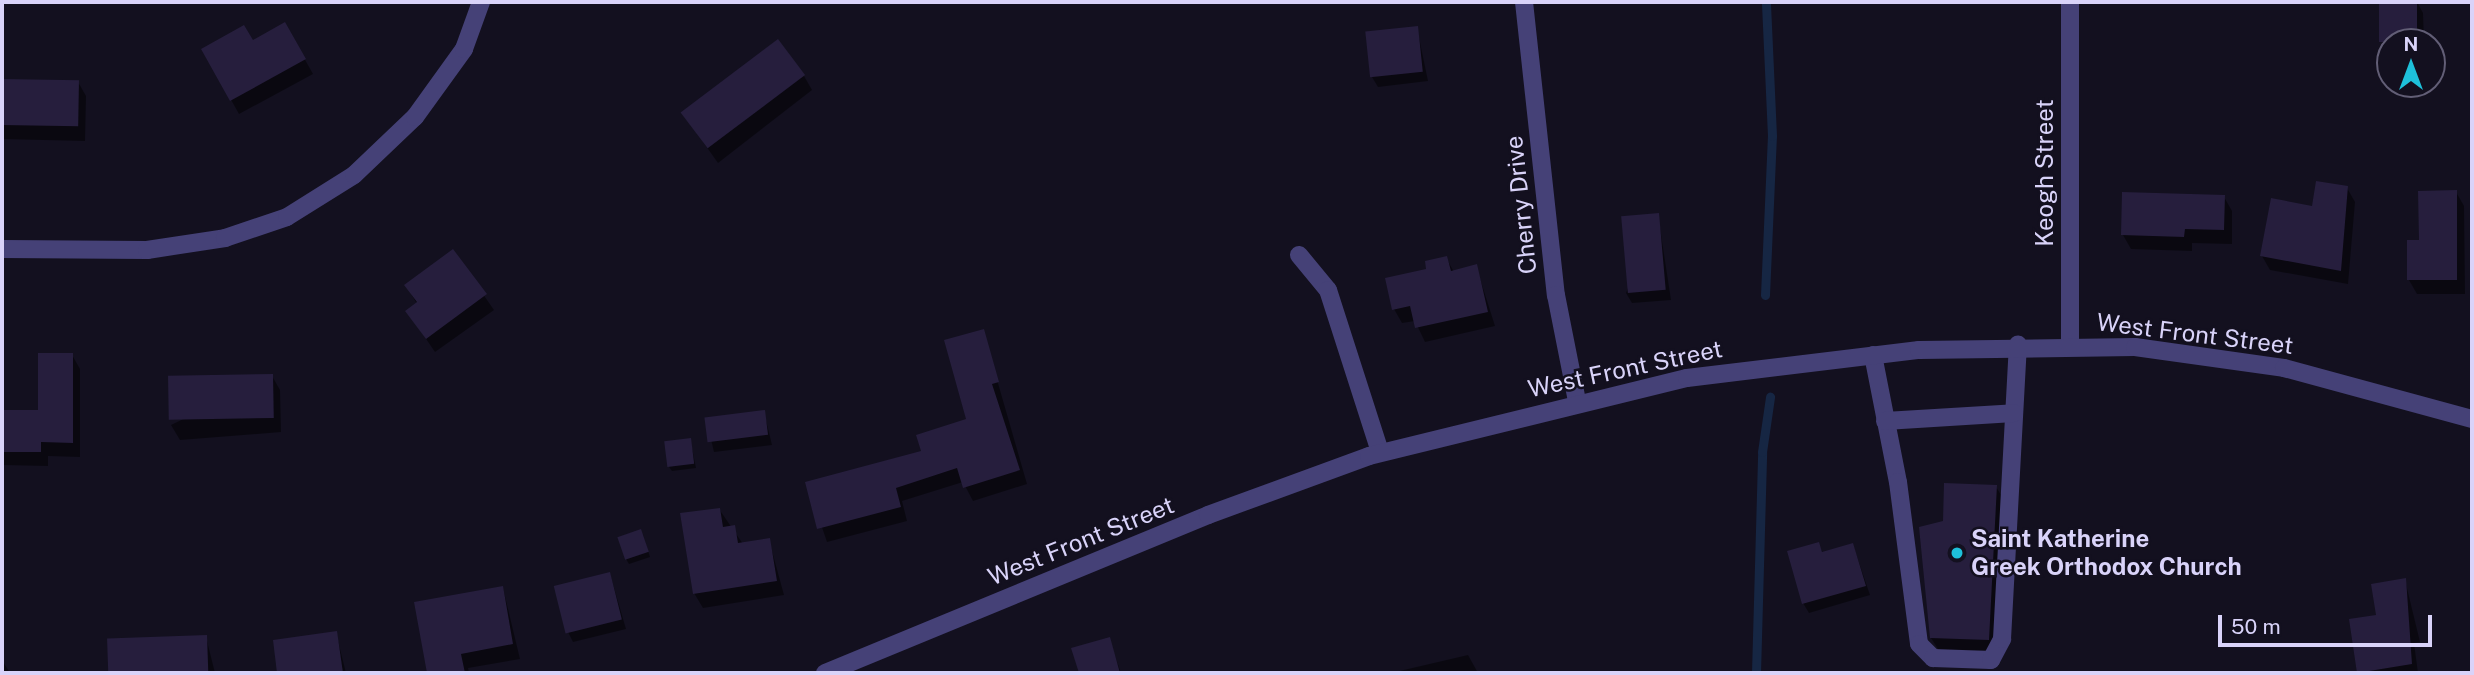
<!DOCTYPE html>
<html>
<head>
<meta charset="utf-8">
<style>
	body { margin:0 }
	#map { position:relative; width:2474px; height:675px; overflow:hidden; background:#13101f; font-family:"Public Sans",sans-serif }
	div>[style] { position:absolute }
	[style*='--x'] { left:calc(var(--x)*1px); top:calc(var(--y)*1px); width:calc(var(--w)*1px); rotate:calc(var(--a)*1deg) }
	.shadow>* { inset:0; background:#0007 }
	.stream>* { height:9px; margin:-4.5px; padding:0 4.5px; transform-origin:4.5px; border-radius:4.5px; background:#162643 }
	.building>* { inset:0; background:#261e3d; transform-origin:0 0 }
	.minor>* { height:18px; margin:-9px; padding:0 9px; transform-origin:9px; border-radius:9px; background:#454177 }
	.dots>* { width:19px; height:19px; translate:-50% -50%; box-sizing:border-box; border:4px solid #13101f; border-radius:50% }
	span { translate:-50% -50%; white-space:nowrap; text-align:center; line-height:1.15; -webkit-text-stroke:5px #13101f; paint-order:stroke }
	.street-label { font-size:24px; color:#d9d3f9 }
	.poi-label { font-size:24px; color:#d9d3f9; font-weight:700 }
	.left { translate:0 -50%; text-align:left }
	.frame { position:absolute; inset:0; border:4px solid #d9d3f9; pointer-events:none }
	.north { position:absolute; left:2376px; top:28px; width:70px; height:70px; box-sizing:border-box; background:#13101f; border:2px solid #625e76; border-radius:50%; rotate:0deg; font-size:19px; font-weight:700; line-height:28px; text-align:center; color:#d9d3f9 }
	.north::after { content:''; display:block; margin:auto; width:24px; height:32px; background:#1ec0da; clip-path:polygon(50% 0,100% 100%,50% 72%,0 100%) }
	.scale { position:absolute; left:2218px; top:615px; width:214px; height:32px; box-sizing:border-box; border:4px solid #d9d3f9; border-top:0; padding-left:9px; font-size:21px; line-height:24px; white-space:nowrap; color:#d9d3f9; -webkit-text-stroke:5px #13101f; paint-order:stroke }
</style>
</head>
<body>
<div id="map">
	<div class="shadow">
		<div style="clip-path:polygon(2381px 2px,2417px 2px,2423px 13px,2424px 42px,2390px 42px,2390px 84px,2407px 84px,2390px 84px,2383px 72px)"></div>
		<div style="clip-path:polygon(285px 24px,313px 74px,239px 114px,203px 50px,253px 42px)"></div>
		<div style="clip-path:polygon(1417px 28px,1428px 81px,1378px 87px,1372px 77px)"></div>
		<div style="clip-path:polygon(804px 76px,812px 90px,718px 163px,684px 115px)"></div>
		<div style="clip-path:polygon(2px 80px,78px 82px,86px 96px,85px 141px,2px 139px)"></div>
		<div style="clip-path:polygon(2347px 188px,2355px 202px,2348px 284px,2270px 270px,2262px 256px,2313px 208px)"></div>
		<div style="clip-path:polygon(2456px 192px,2464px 206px,2465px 294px,2417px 294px,2409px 280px,2420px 242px)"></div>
		<div style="clip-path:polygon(2224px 197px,2232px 211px,2232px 244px,2192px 243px,2192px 251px,2131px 249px,2123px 235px)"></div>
		<div style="clip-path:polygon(1658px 215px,1671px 300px,1632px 303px,1626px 293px)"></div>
		<div style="clip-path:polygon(453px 251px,494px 310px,435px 352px,407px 311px,417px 304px,406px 285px)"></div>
		<div style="clip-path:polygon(1446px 258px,1454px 272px,1476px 266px,1495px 326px,1425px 342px,1415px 321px,1402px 323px,1394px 309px)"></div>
		<div style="clip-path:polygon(983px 331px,1027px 484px,973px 501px,963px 482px,902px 501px,907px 521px,827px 542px,807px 483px,923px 453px,968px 420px)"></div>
		<div style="clip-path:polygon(72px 355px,80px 369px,80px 457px,48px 456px,48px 466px,2px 465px,2px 412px,40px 412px)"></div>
		<div style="clip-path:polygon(272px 376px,280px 390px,281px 432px,180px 440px,171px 425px)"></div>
		<div style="clip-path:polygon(764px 412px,772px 445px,714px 452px,706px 418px)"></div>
		<div style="clip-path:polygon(690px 439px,696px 468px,672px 471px,669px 467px)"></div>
		<div style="clip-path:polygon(1996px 487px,2005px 501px,1998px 650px,1940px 652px,1931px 638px)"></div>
		<div style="clip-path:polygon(719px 509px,743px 544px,769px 540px,784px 595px,703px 608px,694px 593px)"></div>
		<div style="clip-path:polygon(643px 535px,650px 557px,629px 564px,626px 559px)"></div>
		<div style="clip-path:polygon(1818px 544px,1823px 553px,1853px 545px,1870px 595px,1809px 613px,1803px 603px)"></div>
		<div style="clip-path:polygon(610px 574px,626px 629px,573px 642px,568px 632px)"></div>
		<div style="clip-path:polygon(2405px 580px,2420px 642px,2414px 643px,2418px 673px,2360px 673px,2378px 616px)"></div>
		<div style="clip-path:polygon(503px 588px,520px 659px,468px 668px,469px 673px,428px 673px,416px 603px)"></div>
		<div style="clip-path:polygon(336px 633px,346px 673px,279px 673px,275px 641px)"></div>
		<div style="clip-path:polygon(206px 637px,215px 673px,110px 673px,109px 639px)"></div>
		<div style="clip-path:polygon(1109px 639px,1121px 673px,1081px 673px,1073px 649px)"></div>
		<div style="clip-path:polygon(1468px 655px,1478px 673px,1391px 673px)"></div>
		<div style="clip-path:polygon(2px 660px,10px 673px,2px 673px)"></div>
	</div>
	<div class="stream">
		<div style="--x:1765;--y:295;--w:159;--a:-87.5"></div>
		<div style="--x:1772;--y:136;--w:134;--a:-92.6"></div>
		<div style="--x:1756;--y:673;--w:221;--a:-88.4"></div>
		<div style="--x:1762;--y:452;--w:56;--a:-81.7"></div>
	</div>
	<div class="building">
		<div style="left:2379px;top:2px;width:38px;height:40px"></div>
		<div style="clip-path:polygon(285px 22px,306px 59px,230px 101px,201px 49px,244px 25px,253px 40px)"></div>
		<div style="left:1418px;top:26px;width:46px;height:53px;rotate:84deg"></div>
		<div style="left:778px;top:39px;width:45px;height:122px;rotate:53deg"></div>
		<div style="left:2px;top:79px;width:77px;height:46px;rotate:1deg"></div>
		<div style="clip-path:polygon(2316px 181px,2348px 186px,2341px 271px,2260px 256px,2271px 198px,2312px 206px)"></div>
		<div style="clip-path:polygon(2457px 190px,2457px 280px,2407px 280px,2407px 240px,2419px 240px,2418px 191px)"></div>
		<div style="clip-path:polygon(2122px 192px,2225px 195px,2224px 230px,2185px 229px,2184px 237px,2121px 235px)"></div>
		<div style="left:1659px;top:213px;width:77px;height:38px;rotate:85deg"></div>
		<div style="clip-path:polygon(453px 249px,487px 294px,426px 339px,405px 311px,417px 302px,404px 285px)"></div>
		<div style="clip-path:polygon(1447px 256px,1451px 271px,1477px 264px,1488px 312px,1415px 328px,1410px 306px,1392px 310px,1385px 278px,1426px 269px,1425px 261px)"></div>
		<div style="clip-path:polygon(984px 329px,999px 382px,992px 384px,1020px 470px,963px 488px,957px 468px,896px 488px,901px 507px,817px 529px,805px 482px,921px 451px,916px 435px,966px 419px,944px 340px)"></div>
		<div style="clip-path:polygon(38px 353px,73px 353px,73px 443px,41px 442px,41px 452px,2px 452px,2px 410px,38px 410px)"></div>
		<div style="left:273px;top:374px;width:44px;height:105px;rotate:89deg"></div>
		<div style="left:765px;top:410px;width:25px;height:61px;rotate:83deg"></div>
		<div style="left:691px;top:438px;width:26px;height:27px;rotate:83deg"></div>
		<div style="clip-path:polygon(1944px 483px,1997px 485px,1989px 640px,1930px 638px,1919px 527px,1943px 521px)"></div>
		<div style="clip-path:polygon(720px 508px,723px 527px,735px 525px,738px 543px,770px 538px,777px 581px,693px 594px,680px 513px)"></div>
		<div style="left:641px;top:529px;width:24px;height:25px;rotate:71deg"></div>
		<div style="clip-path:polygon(1819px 542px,1822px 552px,1853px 543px,1866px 586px,1802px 604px,1787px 551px)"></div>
		<div style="left:610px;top:572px;width:49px;height:58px;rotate:76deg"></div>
		<div style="clip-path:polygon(2406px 578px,2412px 664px,2357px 673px,2349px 619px,2376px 615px,2371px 584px)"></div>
		<div style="clip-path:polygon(503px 586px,513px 644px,461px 654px,465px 673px,427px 673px,414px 602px)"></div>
		<div style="clip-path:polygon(337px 631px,343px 673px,277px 673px,273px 640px)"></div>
		<div style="left:207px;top:635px;width:38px;height:100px;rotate:88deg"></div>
		<div style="clip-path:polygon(1110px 637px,1120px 673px,1079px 673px,1071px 648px)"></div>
	</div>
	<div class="minor">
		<div style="--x:1524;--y:2;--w:295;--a:83.8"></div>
		<div style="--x:1556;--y:295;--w:108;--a:78.8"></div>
		<div style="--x:2;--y:249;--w:145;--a:0.4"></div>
		<div style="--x:147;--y:250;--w:79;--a:-8.7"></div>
		<div style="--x:225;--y:238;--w:65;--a:-18.7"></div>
		<div style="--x:287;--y:217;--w:79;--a:-32.1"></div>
		<div style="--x:354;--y:175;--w:84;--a:-43.6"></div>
		<div style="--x:415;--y:117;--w:84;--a:-54.2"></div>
		<div style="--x:464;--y:49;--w:50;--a:-70.1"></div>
		<div style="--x:1299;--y:255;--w:45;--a:50.4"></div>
		<div style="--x:1328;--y:290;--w:170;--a:72.2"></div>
		<div style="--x:2070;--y:343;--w:341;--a:-90"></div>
		<div style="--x:1873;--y:355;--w:129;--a:78.9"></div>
		<div style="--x:1898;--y:482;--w:163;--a:82.6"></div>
		<div style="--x:1919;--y:644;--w:20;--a:45"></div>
		<div style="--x:1933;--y:658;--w:58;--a:2"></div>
		<div style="--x:1991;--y:660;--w:24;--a:-62"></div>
		<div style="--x:2002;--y:639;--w:295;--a:-86.9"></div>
		<div style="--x:1885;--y:421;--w:129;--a:-3.5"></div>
		<div style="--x:825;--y:673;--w:414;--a:-22.4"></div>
		<div style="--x:1208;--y:515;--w:171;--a:-20.1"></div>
		<div style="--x:1369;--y:456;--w:327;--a:-13.8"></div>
		<div style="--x:1687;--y:378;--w:234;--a:-6.9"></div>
		<div style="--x:1919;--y:350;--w:216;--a:-0.8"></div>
		<div style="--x:2135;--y:347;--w:150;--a:8"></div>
		<div style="--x:2284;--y:368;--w:195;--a:15.2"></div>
	</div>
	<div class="dots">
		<div style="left:1957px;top:553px;background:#1ec0da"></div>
	</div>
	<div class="street-label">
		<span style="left:2045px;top:173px;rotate:-90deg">Keogh Street</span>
		<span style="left:1521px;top:205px;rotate:-96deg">Cherry Drive</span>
		<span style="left:2195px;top:334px;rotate:7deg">West Front Street</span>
		<span style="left:1625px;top:369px;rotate:-12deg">West Front Street</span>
		<span style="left:1081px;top:541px;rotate:-22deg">West Front Street</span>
	</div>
	<div class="poi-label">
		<span class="left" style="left:1971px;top:553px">Saint Katherine<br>Greek Orthodox Church</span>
	</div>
	<div class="frame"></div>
	<div class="north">N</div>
	<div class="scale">50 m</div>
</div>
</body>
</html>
